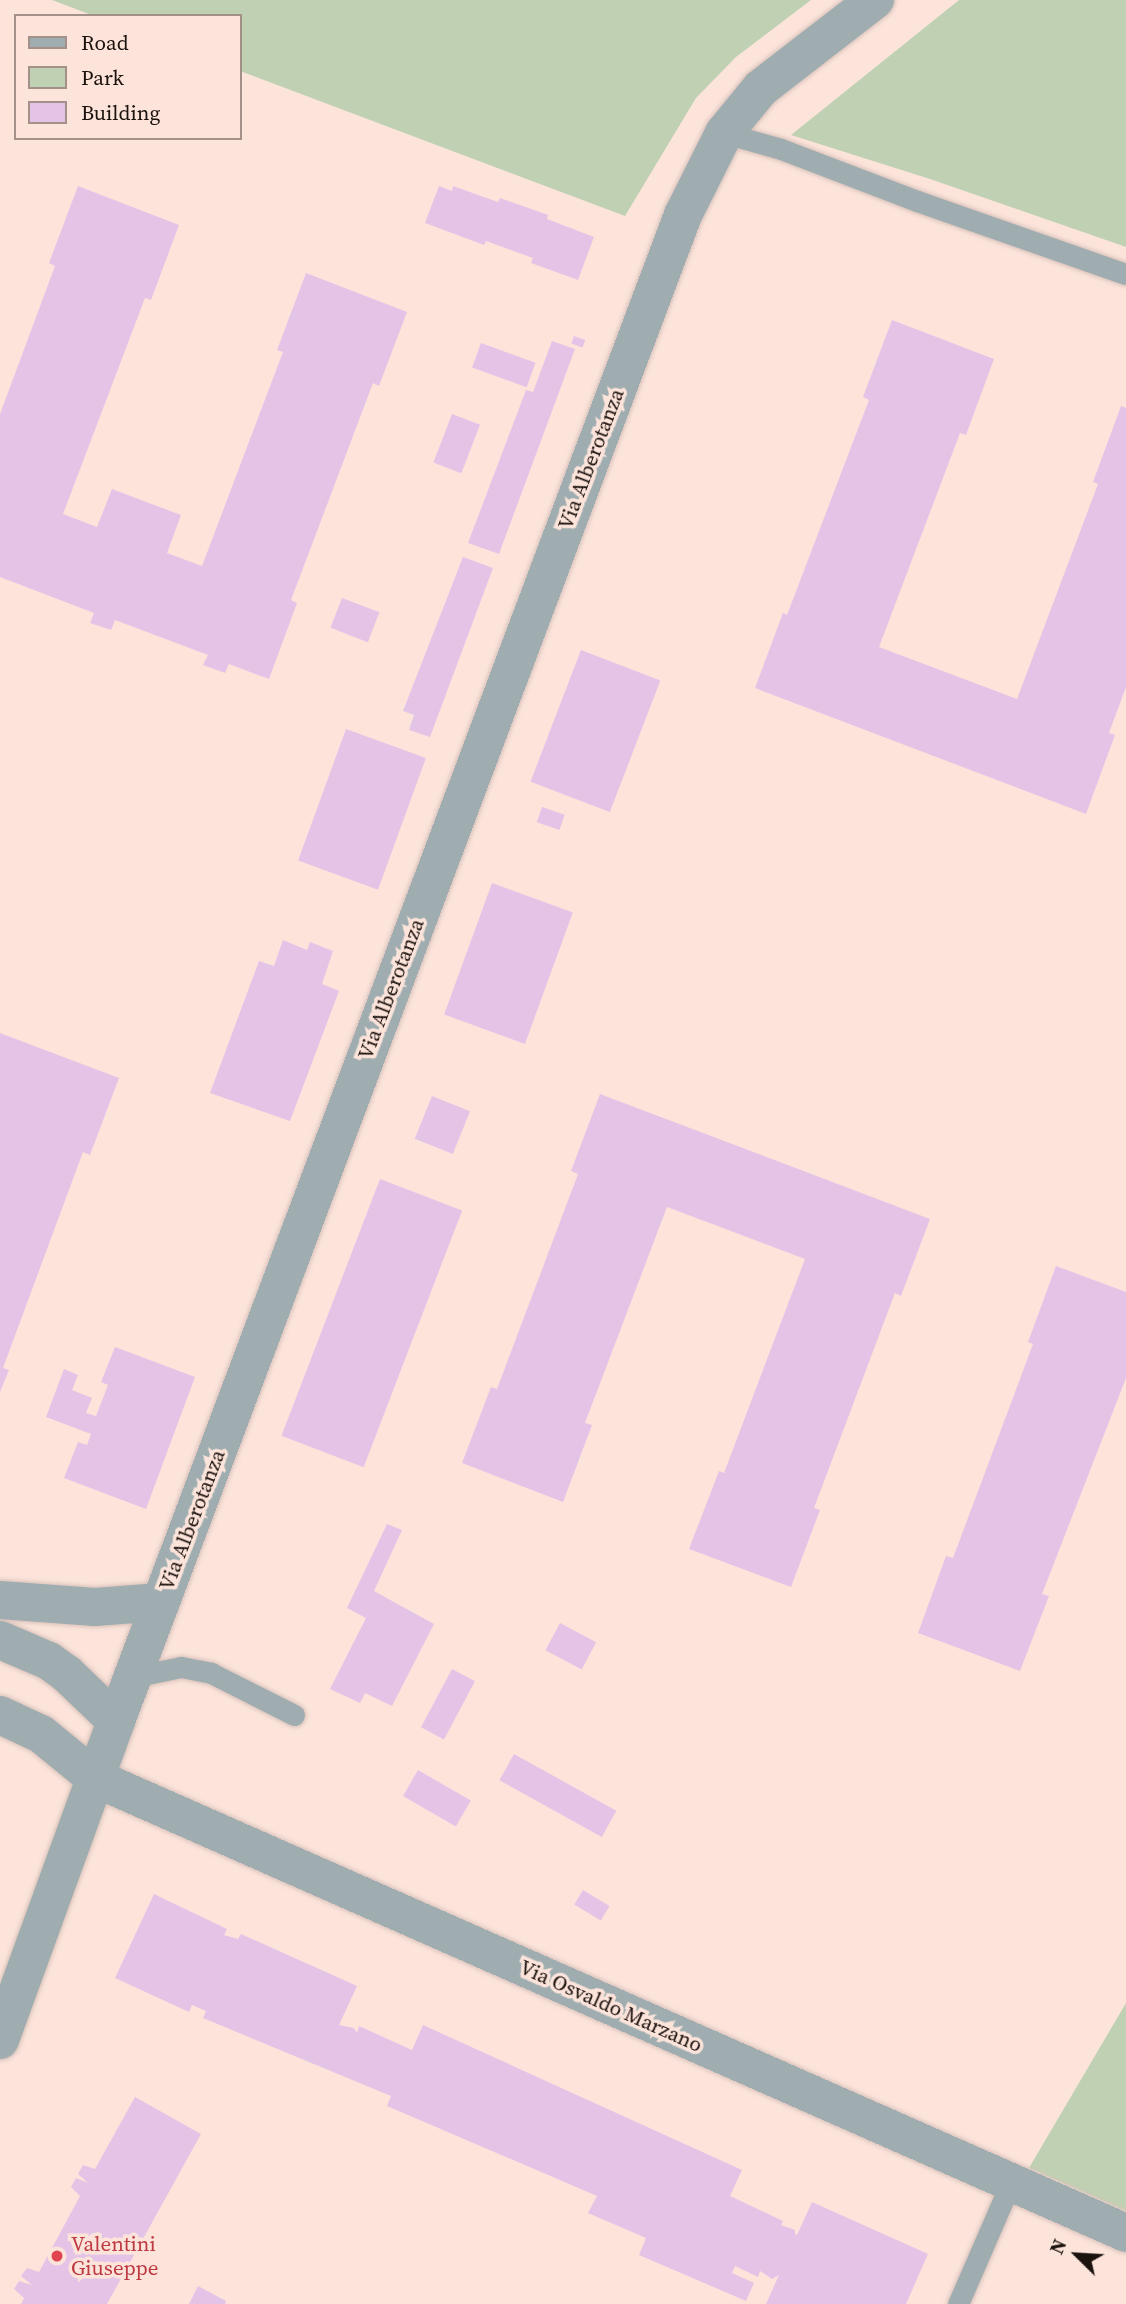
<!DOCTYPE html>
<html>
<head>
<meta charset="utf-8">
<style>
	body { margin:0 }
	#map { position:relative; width:1126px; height:2304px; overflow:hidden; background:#fce4db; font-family:"Source Serif 4",serif }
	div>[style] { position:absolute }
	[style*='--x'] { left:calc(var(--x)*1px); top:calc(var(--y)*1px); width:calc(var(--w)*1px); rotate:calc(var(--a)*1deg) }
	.green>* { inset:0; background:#c0d1b3 }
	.building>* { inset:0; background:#e3c4e7; transform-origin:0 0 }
	.roads { filter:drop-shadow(0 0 2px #d8c2ba) drop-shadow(0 0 2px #d8c2ba) }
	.lane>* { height:21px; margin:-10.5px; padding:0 10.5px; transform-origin:10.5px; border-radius:10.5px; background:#9fadb0 }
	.street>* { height:38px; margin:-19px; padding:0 19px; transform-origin:19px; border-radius:19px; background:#9fadb0 }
	.dots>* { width:19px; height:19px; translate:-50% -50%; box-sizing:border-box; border:4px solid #fce4db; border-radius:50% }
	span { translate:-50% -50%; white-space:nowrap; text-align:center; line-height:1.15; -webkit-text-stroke:7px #fce4db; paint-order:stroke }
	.street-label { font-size:21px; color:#1b110d }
	.health-label { font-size:21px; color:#be3a42 }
	.left { translate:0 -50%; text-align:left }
	.legend { position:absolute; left:14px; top:14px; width:228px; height:126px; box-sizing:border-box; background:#fce4db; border:2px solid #a29089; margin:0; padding:9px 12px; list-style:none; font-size:21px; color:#1b110d }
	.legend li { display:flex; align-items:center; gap:14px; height:35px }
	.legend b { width:35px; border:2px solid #a29089 }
	.north { position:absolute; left:1042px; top:2220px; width:70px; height:70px; -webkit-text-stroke:5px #fce4db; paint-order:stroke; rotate:294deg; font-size:19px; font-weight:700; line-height:28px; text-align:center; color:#1b110d }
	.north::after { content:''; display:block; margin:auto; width:24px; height:32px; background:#1b110d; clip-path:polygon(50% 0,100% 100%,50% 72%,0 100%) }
</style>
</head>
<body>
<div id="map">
	<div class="green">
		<div style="clip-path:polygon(52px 0,811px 0,736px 57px,696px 98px,625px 216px,240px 71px,240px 16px,94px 16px)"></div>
		<div style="clip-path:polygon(959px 0,1126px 0,1126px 247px,930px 179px,791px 135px)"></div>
		<div style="clip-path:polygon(1126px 2003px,1126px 2211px,1029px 2168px)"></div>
	</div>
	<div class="building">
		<div style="clip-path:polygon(78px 186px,179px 225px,151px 300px,145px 298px,63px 514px,97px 527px,112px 489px,181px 515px,167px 553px,202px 566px,283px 352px,277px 350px,306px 273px,407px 312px,379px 386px,373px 383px,291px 600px,297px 603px,269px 679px,229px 664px,225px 673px,203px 665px,208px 655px,115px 620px,111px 630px,90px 623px,94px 613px,0 577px,0 414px,55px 266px,49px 263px)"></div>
		<div style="clip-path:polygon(439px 186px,452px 191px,453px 186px,498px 202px,500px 198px,548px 215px,547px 219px,594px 237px,578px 280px,531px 263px,533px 258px,486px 241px,484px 245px,425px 223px)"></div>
		<div style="clip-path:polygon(892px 320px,994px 359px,966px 435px,960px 433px,879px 647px,1017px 699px,1098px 484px,1093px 482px,1121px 406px,1126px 408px,1126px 687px,1109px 733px,1115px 735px,1086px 814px,755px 688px,783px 613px,787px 615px,869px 400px,863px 397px)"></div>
		<div style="left:574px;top:336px;width:12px;height:8px;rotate:20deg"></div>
		<div style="clip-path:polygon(552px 341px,575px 349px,499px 554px,468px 543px,526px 390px,533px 392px)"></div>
		<div style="left:481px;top:343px;width:58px;height:26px;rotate:20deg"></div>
		<div style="left:452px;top:414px;width:30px;height:52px;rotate:21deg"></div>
		<div style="clip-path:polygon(463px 557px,493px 568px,430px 737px,409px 730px,414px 715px,403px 711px)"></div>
		<div style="left:342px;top:598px;width:40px;height:32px;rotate:21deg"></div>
		<div style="left:581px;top:650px;width:85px;height:141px;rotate:21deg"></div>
		<div style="left:346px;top:729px;width:85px;height:140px;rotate:20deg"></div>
		<div style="left:542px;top:807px;width:24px;height:16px;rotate:19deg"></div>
		<div style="left:492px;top:883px;width:86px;height:140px;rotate:20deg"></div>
		<div style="clip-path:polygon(283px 940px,307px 950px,310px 942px,333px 951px,322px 984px,339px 991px,290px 1121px,210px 1093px,259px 961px,274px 966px)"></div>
		<div style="clip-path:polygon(0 1033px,119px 1078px,90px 1155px,83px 1152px,3px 1368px,9px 1370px,0 1392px)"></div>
		<div style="clip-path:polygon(600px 1094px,930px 1219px,901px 1296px,895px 1293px,814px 1508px,820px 1510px,791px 1587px,689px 1549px,719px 1471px,724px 1473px,805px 1259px,667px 1207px,585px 1423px,592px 1425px,563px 1502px,462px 1463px,491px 1387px,497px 1389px,578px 1174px,571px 1171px)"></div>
		<div style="left:432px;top:1096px;width:41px;height:46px;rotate:22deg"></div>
		<div style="left:380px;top:1179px;width:88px;height:275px;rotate:21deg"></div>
		<div style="clip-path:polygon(1056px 1266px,1126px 1292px,1126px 1378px,1042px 1594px,1049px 1596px,1020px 1671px,918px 1633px,946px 1556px,953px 1558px,1033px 1344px,1028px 1342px)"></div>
		<div style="clip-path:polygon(115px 1347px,195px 1377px,146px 1509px,64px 1478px,78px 1442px,87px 1445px,91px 1434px,46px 1417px,64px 1369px,78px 1375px,72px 1390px,92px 1398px,86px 1413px,96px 1416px,108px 1385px,101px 1382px)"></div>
		<div style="clip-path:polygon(387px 1524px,402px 1530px,374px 1591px,434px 1624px,392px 1706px,365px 1693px,360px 1703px,330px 1689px,366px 1618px,347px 1608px)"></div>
		<div style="left:560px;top:1623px;width:41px;height:31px;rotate:28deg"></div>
		<div style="left:452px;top:1669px;width:26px;height:66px;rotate:28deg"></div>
		<div style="left:514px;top:1754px;width:117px;height:30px;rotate:29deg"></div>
		<div style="left:418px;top:1770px;width:61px;height:30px;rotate:30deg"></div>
		<div style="left:583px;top:1890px;width:31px;height:17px;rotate:31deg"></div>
		<div style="clip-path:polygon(154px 1894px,227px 1929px,224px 1935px,238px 1939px,241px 1934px,357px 1986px,339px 2025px,354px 2028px,357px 2033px,359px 2026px,412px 2050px,423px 2025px,742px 2170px,730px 2196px,783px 2221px,781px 2225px,795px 2230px,795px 2234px,797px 2235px,812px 2202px,928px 2254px,906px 2304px,766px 2304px,779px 2275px,772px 2279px,760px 2271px,758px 2277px,735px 2266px,732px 2273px,754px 2283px,746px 2301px,639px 2255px,646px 2238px,588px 2213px,597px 2196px,387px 2106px,391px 2096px,203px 2018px,206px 2011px,192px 2005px,189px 2012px,115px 1978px)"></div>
		<div style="clip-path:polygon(135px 2097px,201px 2134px,107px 2304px,21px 2304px,24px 2298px,14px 2289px,19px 2281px,32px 2285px,21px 2276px,27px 2268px,39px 2272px,80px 2196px,71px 2187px,76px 2178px,88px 2183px,78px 2174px,83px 2165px,95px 2169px)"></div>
		<div style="clip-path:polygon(198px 2286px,226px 2301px,225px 2304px,189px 2304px)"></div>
	</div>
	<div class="roads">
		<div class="lane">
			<div style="--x:724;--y:133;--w:59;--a:15.7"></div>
			<div style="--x:781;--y:149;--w:146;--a:20.9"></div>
			<div style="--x:917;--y:201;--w:221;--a:19.3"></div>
			<div style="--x:133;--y:1677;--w:49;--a:-11.8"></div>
			<div style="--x:181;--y:1667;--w:31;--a:11"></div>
			<div style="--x:211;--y:1673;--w:93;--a:26.8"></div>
			<div style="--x:958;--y:2304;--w:133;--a:-66.5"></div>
		</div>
		<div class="street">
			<div style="--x:0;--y:1600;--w:95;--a:4.2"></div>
			<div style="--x:95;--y:1607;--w:66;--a:-4.3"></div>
			<div style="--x:0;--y:1640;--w:53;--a:23.2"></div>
			<div style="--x:49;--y:1661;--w:22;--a:36"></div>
			<div style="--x:67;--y:1674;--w:68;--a:43.8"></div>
			<div style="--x:0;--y:1715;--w:45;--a:24.9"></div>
			<div style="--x:41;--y:1734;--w:70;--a:39.2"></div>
			<div style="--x:95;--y:1778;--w:1127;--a:23.81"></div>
			<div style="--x:0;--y:2040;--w:339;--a:-70"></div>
			<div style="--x:116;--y:1721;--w:1609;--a:-69.37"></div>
			<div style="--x:683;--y:215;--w:92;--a:-63.4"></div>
			<div style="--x:724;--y:133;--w:58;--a:-50.6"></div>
			<div style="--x:761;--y:88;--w:144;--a:-37.7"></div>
		</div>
	</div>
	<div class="dots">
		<div style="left:57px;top:2256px;background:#e0444e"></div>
	</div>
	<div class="street-label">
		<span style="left:591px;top:459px;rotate:-69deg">Via Alberotanza</span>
		<span style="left:391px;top:989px;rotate:-69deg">Via Alberotanza</span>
		<span style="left:192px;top:1520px;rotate:-69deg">Via Alberotanza</span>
		<span style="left:611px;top:2006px;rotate:24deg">Via Osvaldo Marzano</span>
	</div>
	<div class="health-label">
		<span class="left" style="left:71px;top:2256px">Valentini<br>Giuseppe</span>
	</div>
	<ul class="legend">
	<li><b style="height:9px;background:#9fadb0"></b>Road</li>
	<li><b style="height:19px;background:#c0d1b3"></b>Park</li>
	<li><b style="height:19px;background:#e3c4e7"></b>Building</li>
	</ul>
	<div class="north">N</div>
</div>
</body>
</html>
